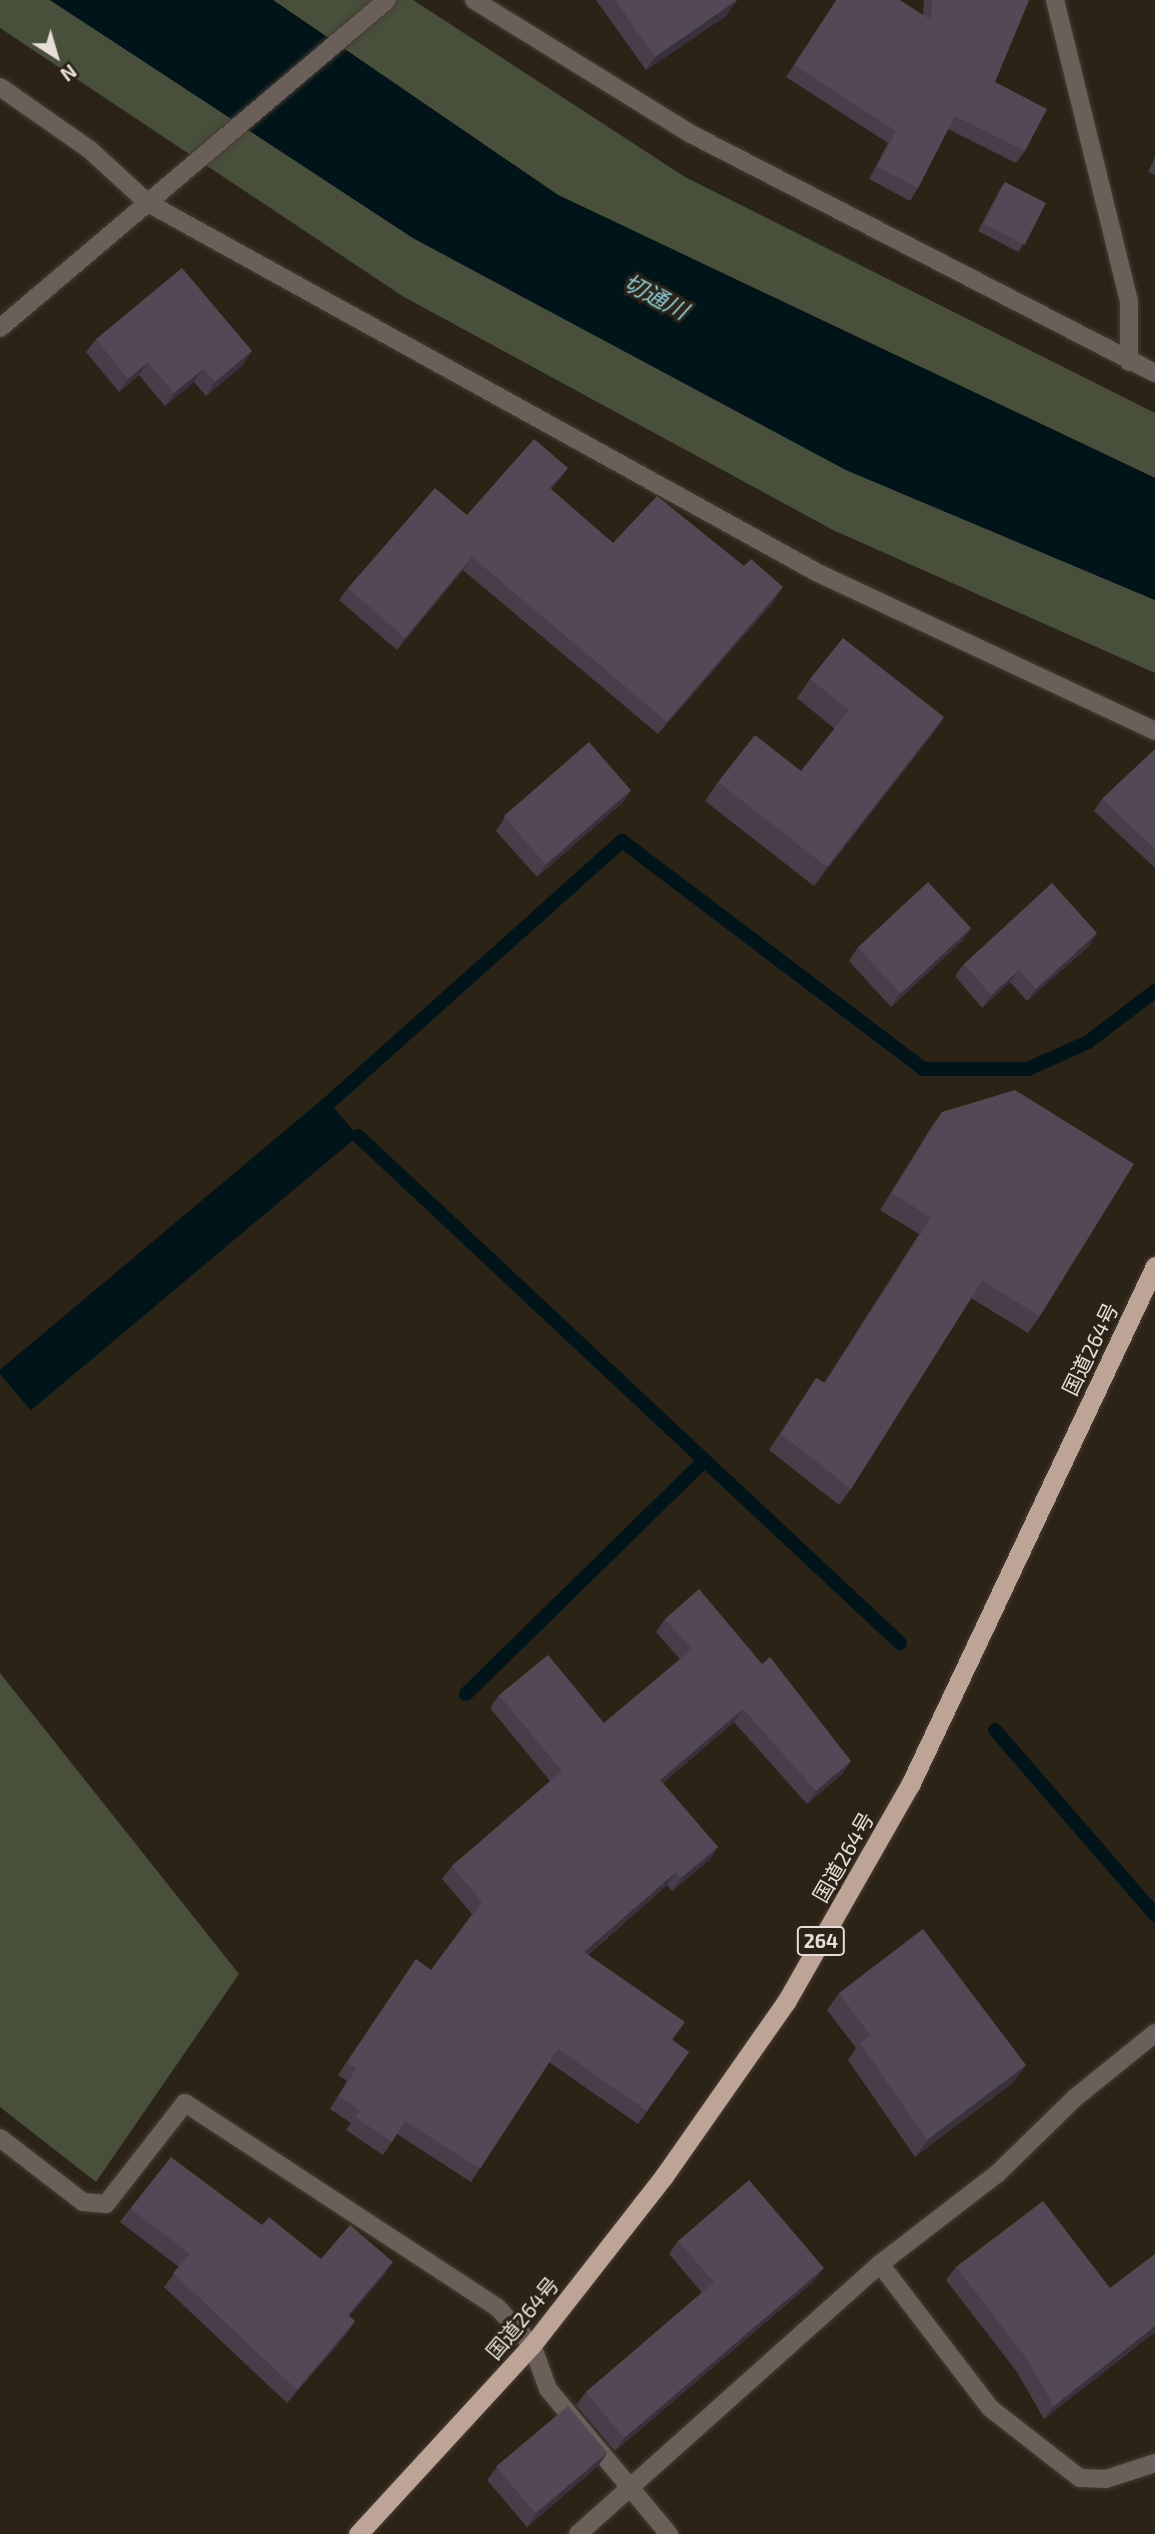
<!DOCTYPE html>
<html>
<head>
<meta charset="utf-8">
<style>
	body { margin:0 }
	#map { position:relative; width:1155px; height:2534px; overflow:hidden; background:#2c2317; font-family:"Exo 2","Noto Sans JP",sans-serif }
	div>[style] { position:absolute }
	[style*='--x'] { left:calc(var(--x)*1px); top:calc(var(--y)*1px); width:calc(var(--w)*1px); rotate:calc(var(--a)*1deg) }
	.green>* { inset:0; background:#484f3b }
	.water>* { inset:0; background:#001419; transform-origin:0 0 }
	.stream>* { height:14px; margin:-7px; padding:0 7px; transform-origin:7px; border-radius:7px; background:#001419 }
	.roads { filter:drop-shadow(0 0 2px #463d32) drop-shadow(0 0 2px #463d32) }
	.minor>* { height:18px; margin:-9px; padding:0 9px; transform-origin:9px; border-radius:9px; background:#6b5f59 }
	.trunk>* { height:19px; margin:-9.5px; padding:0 9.5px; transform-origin:9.5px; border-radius:9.5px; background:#bea496 }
	.wall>* { inset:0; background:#473e4a }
	.shaded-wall>* { inset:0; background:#39323c }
	.building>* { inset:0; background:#524856; transform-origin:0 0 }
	span { translate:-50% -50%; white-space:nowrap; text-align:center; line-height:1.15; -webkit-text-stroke:6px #2c2317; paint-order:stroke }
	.shield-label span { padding:2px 5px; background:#2c2317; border:2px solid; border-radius:5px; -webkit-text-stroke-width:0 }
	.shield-label { font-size:19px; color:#e5dfd7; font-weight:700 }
	.street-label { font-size:21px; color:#e5dfd7 }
	.water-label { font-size:23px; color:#88cbd8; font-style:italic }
	.north { position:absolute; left:21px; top:21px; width:70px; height:70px; -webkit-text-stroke:5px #2c2317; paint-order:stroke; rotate:143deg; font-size:19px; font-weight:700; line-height:28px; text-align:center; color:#e5dfd7 }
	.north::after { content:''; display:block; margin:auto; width:24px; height:32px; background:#e5dfd7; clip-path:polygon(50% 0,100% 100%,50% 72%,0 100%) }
</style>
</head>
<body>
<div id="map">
	<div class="green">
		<div style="clip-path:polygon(0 0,50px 0,413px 238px,846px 470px,1155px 600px,1155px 673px,833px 530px,404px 297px,0 28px)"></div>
		<div style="clip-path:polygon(273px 0,413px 0,685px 177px,1155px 413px,1155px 478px,558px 195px)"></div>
		<div style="clip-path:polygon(0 1673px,239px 1974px,96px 2182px,0 2107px)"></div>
	</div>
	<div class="water">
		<div style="clip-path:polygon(50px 0,273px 0,558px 195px,1155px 478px,1155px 600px,846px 470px,413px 238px)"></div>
		<div style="left:325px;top:1097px;width:51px;height:427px;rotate:50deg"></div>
	</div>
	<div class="stream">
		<div style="--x:330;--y:1102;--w:392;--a:-41.8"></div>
		<div style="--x:622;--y:841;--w:378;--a:37.1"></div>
		<div style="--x:923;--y:1069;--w:105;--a:0"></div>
		<div style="--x:1028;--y:1069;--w:66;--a:-24.2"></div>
		<div style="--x:1088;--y:1042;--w:84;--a:-37.3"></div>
		<div style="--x:358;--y:1136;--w:742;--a:43.09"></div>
		<div style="--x:466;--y:1694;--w:330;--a:-44.4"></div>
		<div style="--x:995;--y:1730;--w:245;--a:49.1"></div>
	</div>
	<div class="roads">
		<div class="minor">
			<div style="--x:474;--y:0;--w:255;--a:31.7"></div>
			<div style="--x:691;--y:134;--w:522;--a:27.25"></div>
			<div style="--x:1055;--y:0;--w:311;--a:76.2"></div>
			<div style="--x:1129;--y:302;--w:60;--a:90"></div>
			<div style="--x:0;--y:87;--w:108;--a:34.9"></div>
			<div style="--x:89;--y:149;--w:80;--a:42.5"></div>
			<div style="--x:148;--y:203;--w:765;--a:28.91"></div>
			<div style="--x:818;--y:573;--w:372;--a:25.1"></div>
			<div style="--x:0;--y:328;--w:507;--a:-40.28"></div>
			<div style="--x:0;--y:2138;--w:105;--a:37.6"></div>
			<div style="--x:83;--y:2202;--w:23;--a:5"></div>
			<div style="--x:106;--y:2204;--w:128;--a:-52"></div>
			<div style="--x:185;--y:2103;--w:373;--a:33.2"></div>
			<div style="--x:497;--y:2307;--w:52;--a:47.4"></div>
			<div style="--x:532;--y:2345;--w:47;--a:70"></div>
			<div style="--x:548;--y:2389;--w:189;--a:50.2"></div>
			<div style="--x:880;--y:2264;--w:181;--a:52.6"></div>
			<div style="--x:990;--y:2408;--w:114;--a:37.9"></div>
			<div style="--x:1080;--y:2478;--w:26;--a:2"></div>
			<div style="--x:1106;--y:2479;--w:52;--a:-18.1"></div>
			<div style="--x:578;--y:2534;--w:405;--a:-41.8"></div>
			<div style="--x:880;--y:2264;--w:148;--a:-37.6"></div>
			<div style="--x:997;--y:2174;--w:110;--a:-44.3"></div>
			<div style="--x:1076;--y:2097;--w:102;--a:-39"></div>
		</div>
		<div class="trunk">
			<div style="--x:358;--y:2534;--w:257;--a:-47.4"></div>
			<div style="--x:532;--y:2345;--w:214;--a:-52"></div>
			<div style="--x:664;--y:2176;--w:213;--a:-55"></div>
			<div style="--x:786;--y:2002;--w:250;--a:-60.3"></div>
			<div style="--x:910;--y:1785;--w:574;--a:-64.73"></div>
		</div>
	</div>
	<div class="wall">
		<div style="clip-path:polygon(596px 0,737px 0,726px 16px,646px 70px)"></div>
		<div style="clip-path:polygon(836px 0,923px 15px,924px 0,1029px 0,995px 82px,1025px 151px,1016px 163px,948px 129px,918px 188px,910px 201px,869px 179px,888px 143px,786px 77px)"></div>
		<div style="clip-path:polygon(1155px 157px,1155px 175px,1148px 172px)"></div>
		<div style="clip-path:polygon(1005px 182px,1023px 245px,1018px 252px,978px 231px,1000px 189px)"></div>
		<div style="clip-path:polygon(96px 339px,243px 365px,206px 396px,194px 382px,165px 406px,139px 375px,119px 392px,86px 352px)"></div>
		<div style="clip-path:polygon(568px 468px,551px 490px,613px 543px,775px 600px,658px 734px,463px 570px,397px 650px,339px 600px,348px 588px,467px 515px)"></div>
		<div style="clip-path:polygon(810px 679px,944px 717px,931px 736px,814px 886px,705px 801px,718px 782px,801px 771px,835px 729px,797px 698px)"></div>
		<div style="clip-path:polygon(1155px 749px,1155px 868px,1094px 811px,1102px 799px)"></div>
		<div style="clip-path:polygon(631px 790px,622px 803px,537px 877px,496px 831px,505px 817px)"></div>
		<div style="clip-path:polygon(971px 928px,962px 941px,891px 1007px,849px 961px,858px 947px)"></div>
		<div style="clip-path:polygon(1097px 933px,1089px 946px,1027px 1001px,1010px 982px,982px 1008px,955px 976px,964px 964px)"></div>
		<div style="clip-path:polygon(942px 1112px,1040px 1316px,1028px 1333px,971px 1298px,851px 1489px,839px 1505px,769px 1450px,816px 1378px,824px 1383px,919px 1234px,880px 1210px,930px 1129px)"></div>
		<div style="clip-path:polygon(665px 1619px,762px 1664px,851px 1761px,842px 1774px,807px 1804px,734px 1722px,663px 1783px,718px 1847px,709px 1860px,672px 1891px,667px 1885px,588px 1955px,673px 2040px,689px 2052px,638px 2124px,549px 2062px,471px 2182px,397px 2134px,383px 2155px,346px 2130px,351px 2123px,330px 2109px,347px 2081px,338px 2075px,416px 1959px,431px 1970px,472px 1914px,442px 1879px,452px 1866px,550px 1781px,490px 1708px,499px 1695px,604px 1723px,680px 1659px,656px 1632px)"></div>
		<div style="clip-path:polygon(839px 1993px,1026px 2065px,1014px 2082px,915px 2157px,848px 2060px,856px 2048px,827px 2010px)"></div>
		<div style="clip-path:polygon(130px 2209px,262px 2225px,321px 2259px,384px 2275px,349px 2316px,355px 2321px,346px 2335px,287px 2403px,164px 2287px,179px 2267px,120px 2222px)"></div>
		<div style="clip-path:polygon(678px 2241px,814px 2281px,615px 2451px,576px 2405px,586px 2392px,702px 2293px,669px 2254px)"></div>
		<div style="clip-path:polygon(956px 2267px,1110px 2288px,1155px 2332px,1044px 2419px,1017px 2372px,946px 2280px)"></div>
		<div style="clip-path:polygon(607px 2453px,598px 2466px,527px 2527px,487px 2480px,497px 2467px)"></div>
	</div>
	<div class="shaded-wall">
		<div style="clip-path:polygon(737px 0,726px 16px,646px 70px,655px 57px)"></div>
		<div style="clip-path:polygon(252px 351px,243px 365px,206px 396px,215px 382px)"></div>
		<div style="clip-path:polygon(148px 362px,139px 375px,119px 392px,128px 379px)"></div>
		<div style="clip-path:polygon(203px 369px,194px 382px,165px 406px,174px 393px)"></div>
		<div style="clip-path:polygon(568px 468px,559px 480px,541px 501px,550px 488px)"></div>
		<div style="clip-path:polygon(472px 557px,463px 570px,397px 650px,405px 638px)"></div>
		<div style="clip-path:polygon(783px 587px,775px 600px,658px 734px,667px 722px)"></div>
		<div style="clip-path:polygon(944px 717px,931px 736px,814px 886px,827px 867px)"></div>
		<div style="clip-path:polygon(631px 790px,622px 803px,537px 877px,546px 864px)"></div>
		<div style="clip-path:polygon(971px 928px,962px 941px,891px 1007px,900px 993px)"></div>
		<div style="clip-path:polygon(1097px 933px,1089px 946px,1027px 1001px,1036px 989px)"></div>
		<div style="clip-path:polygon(1019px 970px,1010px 982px,982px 1008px,991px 995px)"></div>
		<div style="clip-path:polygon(743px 1709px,734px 1722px,651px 1793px,660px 1780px)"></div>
		<div style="clip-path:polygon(851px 1761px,842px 1774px,807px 1804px,816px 1791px)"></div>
		<div style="clip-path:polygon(718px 1847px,709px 1860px,672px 1891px,681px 1878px)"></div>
		<div style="clip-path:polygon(676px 1872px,667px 1885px,575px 1965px,584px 1952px)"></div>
		<div style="clip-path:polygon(1026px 2065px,1014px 2082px,915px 2157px,927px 2140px)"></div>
		<div style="clip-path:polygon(393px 2262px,384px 2275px,339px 2329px,348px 2315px)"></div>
		<div style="clip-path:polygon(824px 2268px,814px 2281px,615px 2451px,624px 2438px)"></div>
		<div style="clip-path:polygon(355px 2321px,346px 2335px,287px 2403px,297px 2390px)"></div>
		<div style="clip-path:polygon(1155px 2326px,1155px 2332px,1044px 2419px,1054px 2406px)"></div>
		<div style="clip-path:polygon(607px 2453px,598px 2466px,527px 2527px,537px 2513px)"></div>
	</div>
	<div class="building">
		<div style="clip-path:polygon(615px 0,737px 0,655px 57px)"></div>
		<div style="clip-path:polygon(837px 0,900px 0,931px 20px,932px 0,1029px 0,995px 82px,1047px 109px,1025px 151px,955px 116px,918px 188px,877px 167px,896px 131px,794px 65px)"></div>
		<div style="left:1005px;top:182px;width:46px;height:47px;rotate:27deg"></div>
		<div style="clip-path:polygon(182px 268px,252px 351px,215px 382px,203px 369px,174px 393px,148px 362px,128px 379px,96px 339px)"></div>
		<div style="clip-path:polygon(534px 439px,568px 468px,550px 488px,613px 543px,657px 496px,744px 566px,751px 559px,783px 587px,667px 722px,472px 557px,405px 638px,348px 588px,435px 488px,467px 515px)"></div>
		<div style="clip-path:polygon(843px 638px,944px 717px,827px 867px,718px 782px,755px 735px,801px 771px,849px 710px,810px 679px)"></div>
		<div style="left:589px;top:742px;width:64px;height:113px;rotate:49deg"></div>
		<div style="clip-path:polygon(1155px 749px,1155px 849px,1102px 799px)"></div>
		<div style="left:928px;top:882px;width:63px;height:96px;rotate:47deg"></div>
		<div style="clip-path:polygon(1052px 883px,1097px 933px,1036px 989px,1019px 970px,991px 995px,964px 964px)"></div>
		<div style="clip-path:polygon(1015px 1090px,1134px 1164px,1040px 1316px,982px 1281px,851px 1489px,781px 1434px,816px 1378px,825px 1383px,931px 1218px,892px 1193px,942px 1112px)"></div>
		<div style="clip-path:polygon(699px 1589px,762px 1664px,770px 1657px,851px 1761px,816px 1791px,743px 1709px,660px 1780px,718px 1847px,681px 1878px,676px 1872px,584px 1952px,685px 2022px,672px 2040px,689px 2052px,647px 2111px,558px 2049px,480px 2169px,405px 2121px,392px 2142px,355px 2117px,360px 2110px,339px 2096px,356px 2068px,347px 2062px,416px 1959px,431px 1970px,482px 1902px,452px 1866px,562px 1771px,499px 1695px,548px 1655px,604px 1723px,692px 1649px,665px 1619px)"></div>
		<div style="clip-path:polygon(923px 1929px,1026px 2065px,927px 2140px,860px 2043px,870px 2035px,839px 1993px)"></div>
		<div style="clip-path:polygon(171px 2157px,262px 2225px,269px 2217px,321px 2259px,350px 2225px,393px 2262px,348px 2315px,355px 2321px,297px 2390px,173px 2273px,190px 2254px,130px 2209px)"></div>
		<div style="clip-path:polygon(749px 2180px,824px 2268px,624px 2438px,586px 2392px,714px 2282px,678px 2241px)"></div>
		<div style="clip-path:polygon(1043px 2201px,1110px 2288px,1155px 2254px,1155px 2326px,1054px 2406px,1027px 2359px,956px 2267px)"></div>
		<div style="left:568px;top:2406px;width:61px;height:94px;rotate:50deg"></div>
	</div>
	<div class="shield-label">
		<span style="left:821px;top:1941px">264</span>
	</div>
	<div class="street-label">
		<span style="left:1090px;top:1349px;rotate:-64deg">国道264号</span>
		<span style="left:843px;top:1857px;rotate:-60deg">国道264号</span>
		<span style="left:522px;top:2318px;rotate:-50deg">国道264号</span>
	</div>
	<div class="water-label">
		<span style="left:656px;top:296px;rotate:28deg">切通川</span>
	</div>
	<div class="north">N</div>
</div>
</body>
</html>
